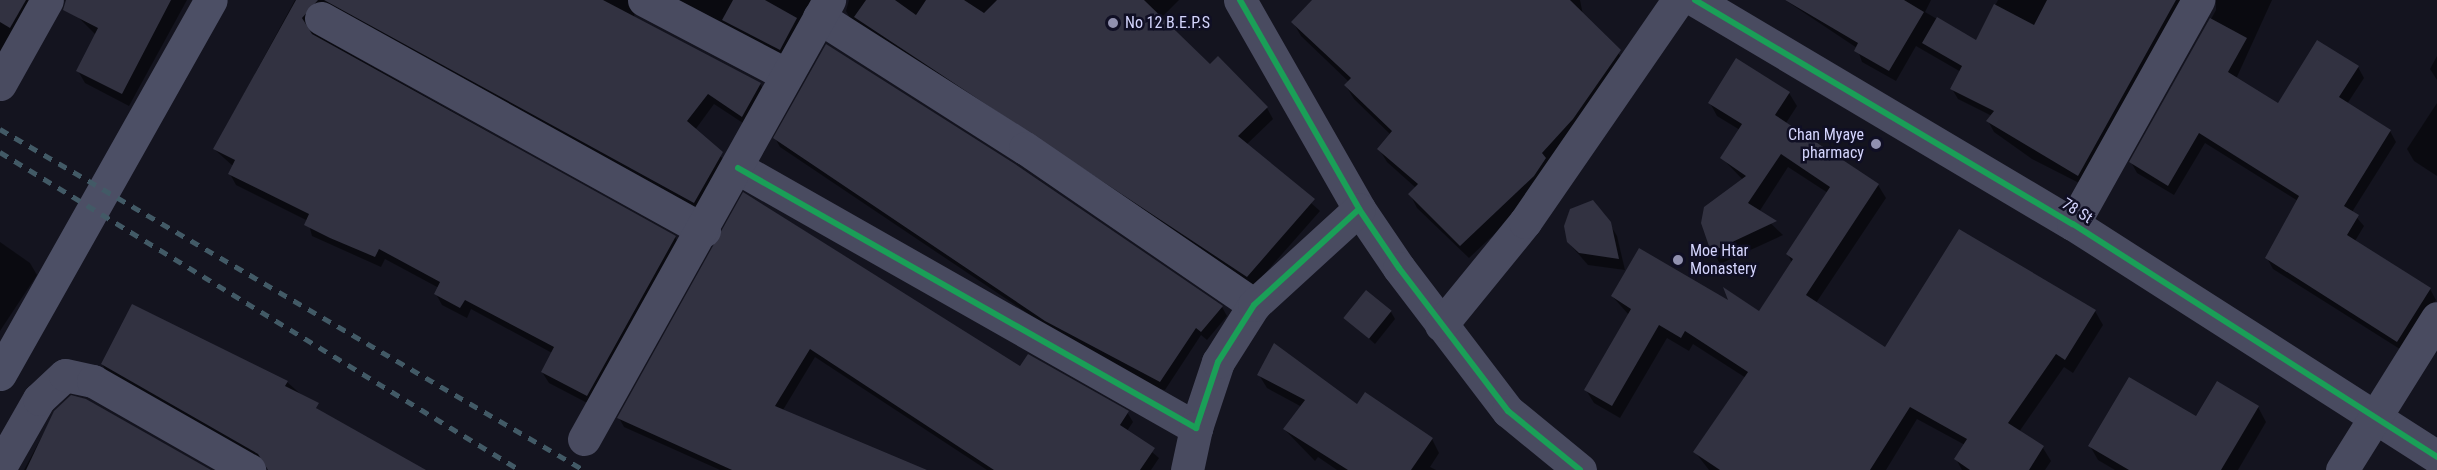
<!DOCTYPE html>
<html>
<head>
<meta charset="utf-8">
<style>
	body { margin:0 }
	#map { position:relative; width:2437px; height:470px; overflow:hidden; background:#14141f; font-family:"Roboto Condensed",sans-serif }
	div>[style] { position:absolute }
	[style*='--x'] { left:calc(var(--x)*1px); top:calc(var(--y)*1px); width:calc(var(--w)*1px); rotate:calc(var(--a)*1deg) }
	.shadow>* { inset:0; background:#0007 }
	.building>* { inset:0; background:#323241; transform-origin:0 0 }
	.street>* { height:33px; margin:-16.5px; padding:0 16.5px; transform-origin:16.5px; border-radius:16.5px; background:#494b60 }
	.secondary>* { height:33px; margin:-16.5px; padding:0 16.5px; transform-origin:16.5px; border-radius:16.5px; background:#4c4f65 }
	.rail>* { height:4.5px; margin-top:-2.25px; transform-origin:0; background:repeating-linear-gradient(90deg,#425a66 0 9px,transparent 0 17px) }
	.cycleway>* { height:6px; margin:-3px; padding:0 3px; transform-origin:3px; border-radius:3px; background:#1a9f57 }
	.dots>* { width:16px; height:16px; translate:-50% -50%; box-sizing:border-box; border:3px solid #100f24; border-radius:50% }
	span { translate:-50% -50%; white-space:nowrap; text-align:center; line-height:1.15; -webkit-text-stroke:5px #100f24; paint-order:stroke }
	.poi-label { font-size:16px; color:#d4d5fd }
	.left { translate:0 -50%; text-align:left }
	.right { translate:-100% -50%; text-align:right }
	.street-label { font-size:16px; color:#d4d5fd }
</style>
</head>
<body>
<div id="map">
	<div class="shadow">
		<div style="clip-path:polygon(0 0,36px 0,0 64px)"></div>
		<div style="clip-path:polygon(85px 0,187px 0,129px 106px,85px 83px,78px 71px,96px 35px,77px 16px)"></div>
		<div style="clip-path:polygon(295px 0,637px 0,634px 17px,760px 84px,767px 95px,749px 127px,714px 104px,695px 130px,728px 164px,701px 213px,318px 12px,308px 30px,675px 237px,681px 248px,593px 406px,549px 383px,542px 372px,552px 353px,471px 309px,467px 318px,442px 305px,436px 294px,439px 288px,385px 259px,381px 267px,312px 236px,308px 221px,236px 185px,230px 174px,234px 167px,214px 149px)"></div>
		<div style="clip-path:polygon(667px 0,820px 0,786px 60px)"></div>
		<div style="clip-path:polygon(849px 0,1179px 0,1161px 18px,1210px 66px,1218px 58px,1267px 108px,1273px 119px,1246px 145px,1320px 211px,1253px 287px,852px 22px,846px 11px)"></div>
		<div style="clip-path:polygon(1314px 0,1580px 0,1583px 15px,1628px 64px,1541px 190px,1469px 258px,1417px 208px,1410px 194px,1416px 188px,1387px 162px,1379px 149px,1391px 135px,1354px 99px,1346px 86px,1349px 82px,1301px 36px,1293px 22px)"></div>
		<div style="clip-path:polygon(1785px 0,1931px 0,1925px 12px,1976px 42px,1998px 0,2189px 0,2085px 186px,2032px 159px,1994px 132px,1988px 121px,1992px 116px,1958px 99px,1952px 89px,1961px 72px,1916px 46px,1896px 81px,1862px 62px,1857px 48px)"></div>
		<div style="clip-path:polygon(2216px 0,2272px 0,2236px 79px,2279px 106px,2358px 67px,2364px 78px,2347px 104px,2390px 131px,2396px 142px,2352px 212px,2364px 226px,2355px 241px,2430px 289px,2436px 300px,2403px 351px,2273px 269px,2267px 258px,2298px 201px,2205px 143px,2174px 195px,2137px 173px,2131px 162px,2216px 10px)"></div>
		<div style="clip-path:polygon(2437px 56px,2437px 80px,2430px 69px)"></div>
		<div style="clip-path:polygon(1789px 93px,1797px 106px,1786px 123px,1878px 185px,1886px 198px,1816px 303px,1885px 349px,2095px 311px,2103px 325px,2073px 373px,2064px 367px,2019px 432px,2043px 448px,2051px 461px,2045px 470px,1962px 470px,1956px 459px,1965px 445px,1917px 419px,1886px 470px,1709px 470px,1695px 452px,1746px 378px,1693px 344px,1689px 351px,1667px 338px,1620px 418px,1594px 403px,1586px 390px,1629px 315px,1612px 296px,1731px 303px,1759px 313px,1792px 263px,1788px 254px,1828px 193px,1788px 167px,1759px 212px,1783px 235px,1720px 264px,1713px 251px,1743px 180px,1722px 158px,1740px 130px,1717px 116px,1710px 103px)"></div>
		<div style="clip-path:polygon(2437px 103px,2437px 176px,2414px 161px,2407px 149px)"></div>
		<div style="clip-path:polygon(775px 138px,1222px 307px,1227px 316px,1207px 340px,1201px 335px,1165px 390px,1155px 388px,1051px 329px,780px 147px)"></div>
		<div style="clip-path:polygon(744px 195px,1020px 369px,1127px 412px,1133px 422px,1127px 431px,1159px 458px,1151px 470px,987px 470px,815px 357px,783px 410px,924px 470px,720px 470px,624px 427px,619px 418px)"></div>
		<div style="clip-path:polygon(1609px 223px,1617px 236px,1625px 270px,1588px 265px,1568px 242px)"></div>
		<div style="clip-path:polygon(0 242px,30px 263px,37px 275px,0 331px)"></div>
		<div style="clip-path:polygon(1391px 312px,1395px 319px,1375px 344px,1346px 318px)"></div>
		<div style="clip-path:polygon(102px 364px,287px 382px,323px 414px,424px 470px,269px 470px,109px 375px)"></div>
		<div style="clip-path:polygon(1259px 375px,1357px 406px,1432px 439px,1439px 453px,1430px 467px,1436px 470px,1337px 470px,1318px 457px,1315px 461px,1284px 429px,1302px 407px,1267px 388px)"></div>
		<div style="clip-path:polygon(2258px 407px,2266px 422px,2238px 470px,2115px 470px,2098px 460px,2090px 446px)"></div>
		<div style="clip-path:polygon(55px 412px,208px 470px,24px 470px)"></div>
	</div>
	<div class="building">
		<div style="clip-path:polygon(0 0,26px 0,10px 28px,0 22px)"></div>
		<div style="clip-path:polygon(66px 0,171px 0,122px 94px,76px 71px,98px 28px,63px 10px)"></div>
		<div style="clip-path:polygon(296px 0,318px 0,302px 18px,312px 34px,676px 236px,587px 396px,541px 372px,554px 347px,465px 300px,460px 308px,434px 294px,440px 282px,379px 249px,375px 257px,330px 238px,304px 225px,309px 214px,228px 174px,235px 160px,213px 149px)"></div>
		<div style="clip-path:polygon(324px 0,603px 0,761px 83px,742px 117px,708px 94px,687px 121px,723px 152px,694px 203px)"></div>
		<div style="clip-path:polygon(733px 0,765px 0,797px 18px,780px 50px,722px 20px)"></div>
		<div style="clip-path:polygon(866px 0,895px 0,916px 15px,926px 0,964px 0,984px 13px,997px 0,1144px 0,1210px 64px,1218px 56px,1268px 107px,1238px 136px,1315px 199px,1247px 277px,854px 17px)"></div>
		<div style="clip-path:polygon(1312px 0,1570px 0,1621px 50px,1573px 119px,1542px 153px,1546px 158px,1534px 176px,1460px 246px,1408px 194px,1418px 184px,1377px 149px,1392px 131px,1344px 85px,1351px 78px,1291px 22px)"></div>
		<div style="clip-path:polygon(1785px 0,1904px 0,1924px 12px,1889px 71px,1854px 51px,1858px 43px)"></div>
		<div style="clip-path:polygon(2047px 0,2176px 0,2078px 176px,1986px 121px,1994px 111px,1950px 89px,1962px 66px,1922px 43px,1937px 17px,1976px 40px,1994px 4px,2034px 25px)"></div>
		<div style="clip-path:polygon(2210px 18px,2247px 38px,2228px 72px,2278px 103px,2317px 40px,2359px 66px,2339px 97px,2391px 130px,2344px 206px,2359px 215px,2347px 235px,2431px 288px,2397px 342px,2265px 258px,2299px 196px,2199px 133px,2168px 186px,2129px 162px)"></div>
		<div style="clip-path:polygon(826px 44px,1015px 164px,1223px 306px,1201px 332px,1196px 328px,1160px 382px,1045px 321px,773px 138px)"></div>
		<div style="clip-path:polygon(1736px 58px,1790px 92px,1775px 115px,1879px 184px,1806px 295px,1885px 347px,1959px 229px,2096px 310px,2065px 360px,2056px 354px,2008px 423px,2044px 446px,2029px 470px,1970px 470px,1954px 459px,1967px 439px,1910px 407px,1870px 470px,1720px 470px,1693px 452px,1748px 372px,1685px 331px,1681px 338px,1659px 325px,1612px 406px,1584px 390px,1631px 309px,1611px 296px,1639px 248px,1728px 300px,1723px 287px,1759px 311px,1793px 259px,1786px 254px,1830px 187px,1781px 154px,1748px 203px,1777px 221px,1711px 252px,1701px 223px,1704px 207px,1746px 176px,1720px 158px,1742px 124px,1708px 103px)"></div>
		<div style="clip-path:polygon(743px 192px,1020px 366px,1028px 354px,1129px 411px,1120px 425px,1155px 448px,1140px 470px,994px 470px,810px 349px,775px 406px,927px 470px,732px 470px,617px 418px)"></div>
		<div style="clip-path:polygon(1593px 200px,1611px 222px,1619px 259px,1579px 253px,1567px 242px,1564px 226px,1570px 209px)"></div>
		<div style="left:1366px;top:290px;width:33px;height:36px;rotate:39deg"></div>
		<div style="clip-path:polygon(132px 304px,288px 381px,285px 386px,319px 403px,316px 408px,426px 470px,268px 470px,258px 454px,101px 364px)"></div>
		<div style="clip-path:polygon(1274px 343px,1357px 404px,1365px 392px,1433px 438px,1411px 470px,1348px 470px,1283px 429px,1305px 400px,1257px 375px)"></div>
		<div style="clip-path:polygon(2129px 377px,2196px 416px,2217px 381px,2259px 406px,2221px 470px,2129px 470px,2088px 446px)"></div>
		<div style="clip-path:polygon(71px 395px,86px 399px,211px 470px,26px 470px,54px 411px)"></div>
	</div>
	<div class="street">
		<div style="--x:644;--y:0;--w:161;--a:27.7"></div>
		<div style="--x:1240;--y:0;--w:241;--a:60.3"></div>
		<div style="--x:1359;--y:209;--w:71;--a:55.9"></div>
		<div style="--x:1399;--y:268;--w:180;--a:52.7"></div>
		<div style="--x:1508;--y:411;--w:93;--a:39.3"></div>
		<div style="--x:1695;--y:0;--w:439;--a:30.7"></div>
		<div style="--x:2073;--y:224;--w:432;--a:32.6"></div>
		<div style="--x:819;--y:17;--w:244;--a:32.5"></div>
		<div style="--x:1025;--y:148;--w:278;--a:34.4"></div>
		<div style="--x:321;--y:18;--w:438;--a:29"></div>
		<div style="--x:0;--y:84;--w:96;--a:-60.8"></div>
		<div style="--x:738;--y:168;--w:527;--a:29.58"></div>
		<div style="--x:1196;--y:428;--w:70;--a:-71.6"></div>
		<div style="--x:1218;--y:362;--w:67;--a:-57.7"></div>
		<div style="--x:1254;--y:305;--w:142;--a:-42.4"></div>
		<div style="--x:2073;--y:224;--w:257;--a:-60.8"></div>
		<div style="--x:1441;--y:325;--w:133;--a:-50.8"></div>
		<div style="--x:1525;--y:222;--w:270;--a:-55.4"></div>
		<div style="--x:584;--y:439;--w:503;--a:-60.83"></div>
		<div style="--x:0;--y:467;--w:78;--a:-60.2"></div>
		<div style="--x:39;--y:399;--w:35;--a:-43"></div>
		<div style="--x:65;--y:375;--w:29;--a:12"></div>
		<div style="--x:93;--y:381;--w:180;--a:29.7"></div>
		<div style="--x:1187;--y:470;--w:43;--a:-77.9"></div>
		<div style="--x:2342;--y:470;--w:179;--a:-58"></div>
	</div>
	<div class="secondary">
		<div style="--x:0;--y:374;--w:429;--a:-60.6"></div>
	</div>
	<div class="rail">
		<div style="--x:0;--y:129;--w:676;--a:30.28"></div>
		<div style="--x:0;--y:152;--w:610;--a:31.45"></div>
	</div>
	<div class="cycleway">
		<div style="--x:1240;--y:0;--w:241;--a:60.3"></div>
		<div style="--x:1359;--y:209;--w:71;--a:55.9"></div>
		<div style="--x:1399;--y:268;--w:180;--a:52.7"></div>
		<div style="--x:1508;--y:411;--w:93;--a:39.3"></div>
		<div style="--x:1695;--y:0;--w:439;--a:30.7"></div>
		<div style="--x:2073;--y:224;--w:432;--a:32.6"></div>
		<div style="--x:738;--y:168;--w:527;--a:29.58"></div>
		<div style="--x:1196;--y:428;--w:70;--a:-71.6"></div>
		<div style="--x:1218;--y:362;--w:67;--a:-57.7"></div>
		<div style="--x:1254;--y:305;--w:142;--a:-42.4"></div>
	</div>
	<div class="dots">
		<div style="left:1113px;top:23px;background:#9191af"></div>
		<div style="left:1876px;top:144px;background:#9191af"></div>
		<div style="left:1678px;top:260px;background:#9191af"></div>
	</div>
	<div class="poi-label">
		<span class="left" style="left:1125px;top:23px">No 12 B.E.P.S</span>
		<span class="right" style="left:1864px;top:144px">Chan Myaye<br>pharmacy</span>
		<span class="left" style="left:1690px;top:260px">Moe Htar<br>Monastery</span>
	</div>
	<div class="street-label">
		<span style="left:2077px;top:211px;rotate:32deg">78 St</span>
	</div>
</div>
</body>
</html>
